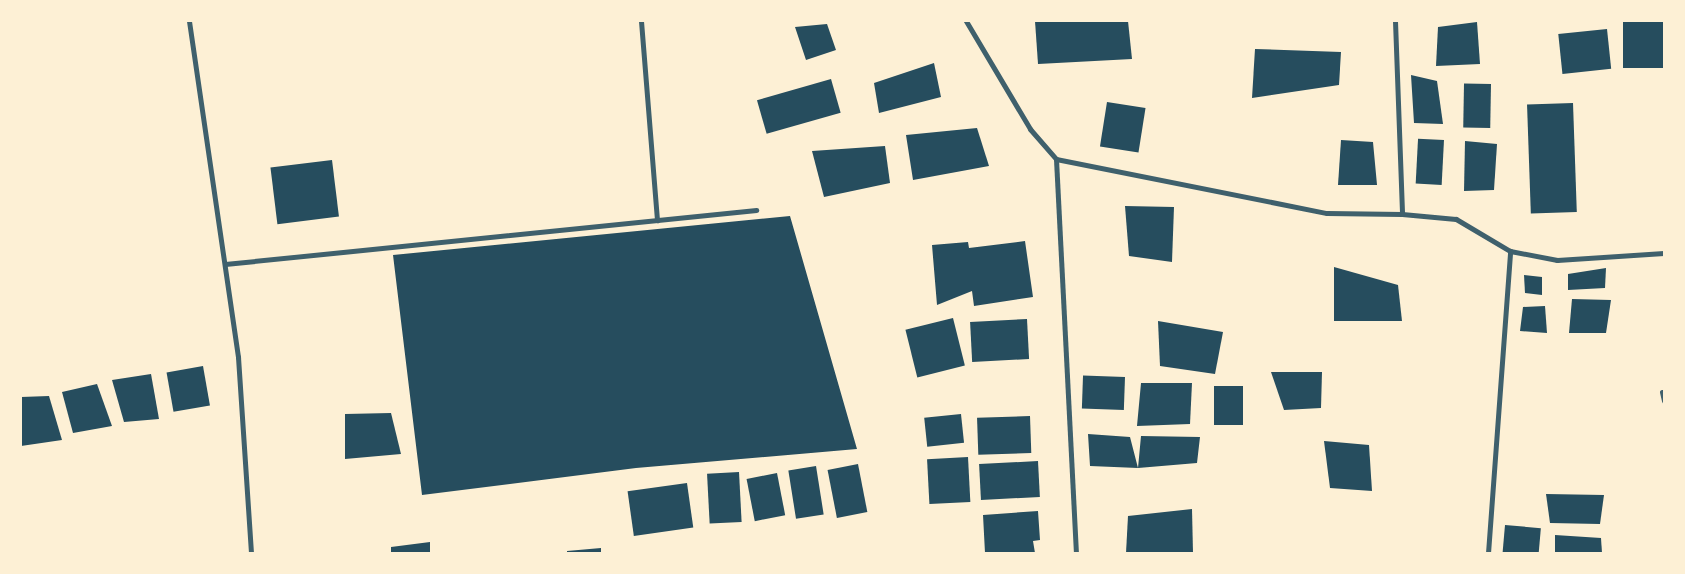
<!DOCTYPE html>
<html>
<head>
<meta charset="utf-8">
<style>
	body { margin:0 }
	#map { position:relative; width:1685px; height:574px; overflow:hidden; background:#fdf0d5; font-family:Ubuntu,sans-serif }
	div>[style] { position:absolute }
	[style*='--x'] { left:calc(var(--x)*1px); top:calc(var(--y)*1px); width:calc(var(--w)*1px); rotate:calc(var(--a)*1deg) }
	.building>* { inset:0; background:#264d5e; transform-origin:0 0 }
	.minor>* { height:5px; margin:-2.5px; padding:0 2.5px; transform-origin:2.5px; border-radius:2.5px; background:#3f606c }
	span { translate:-50% -50%; white-space:nowrap; text-align:center; line-height:1.15; -webkit-text-stroke:4.5px #fdf0d5; paint-order:stroke }
	.frame { position:absolute; inset:0; border:22px solid #fdf0d5; pointer-events:none }
</style>
</head>
<body>
<div id="map">
	<div class="building">
		<div style="clip-path:polygon(1035px 21px,1128px 21px,1132px 59px,1038px 64px)"></div>
		<div style="left:1623px;top:21px;width:41px;height:47px"></div>
		<div style="clip-path:polygon(1477px 22px,1480px 64px,1436px 66px,1438px 27px)"></div>
		<div style="clip-path:polygon(827px 24px,836px 50px,806px 60px,795px 27px)"></div>
		<div style="left:1607px;top:29px;width:40px;height:49px;rotate:84deg"></div>
		<div style="clip-path:polygon(1255px 49px,1341px 52px,1339px 85px,1252px 98px)"></div>
		<div style="clip-path:polygon(934px 63px,941px 97px,879px 113px,874px 83px)"></div>
		<div style="clip-path:polygon(1411px 75px,1437px 81px,1443px 124px,1414px 123px)"></div>
		<div style="left:831px;top:79px;width:35px;height:77px;rotate:74deg"></div>
		<div style="left:1491px;top:84px;width:44px;height:27px;rotate:91deg"></div>
		<div style="left:1107px;top:102px;width:39px;height:45px;rotate:9deg"></div>
		<div style="left:1573px;top:103px;width:109px;height:46px;rotate:88deg"></div>
		<div style="clip-path:polygon(977px 128px,989px 166px,913px 180px,906px 135px)"></div>
		<div style="clip-path:polygon(1341px 140px,1373px 142px,1377px 185px,1338px 185px)"></div>
		<div style="left:1444px;top:140px;width:45px;height:26px;rotate:93deg"></div>
		<div style="clip-path:polygon(1465px 141px,1497px 144px,1494px 190px,1464px 191px)"></div>
		<div style="clip-path:polygon(885px 146px,890px 183px,824px 197px,812px 151px)"></div>
		<div style="left:332px;top:160px;width:57px;height:62px;rotate:83deg"></div>
		<div style="clip-path:polygon(1125px 206px,1174px 207px,1172px 262px,1129px 256px)"></div>
		<div style="clip-path:polygon(790px 216px,857px 449px,636px 468px,422px 495px,393px 255px)"></div>
		<div style="clip-path:polygon(1025px 241px,1033px 297px,974px 306px,972px 291px,937px 305px,932px 245px,968px 242px,969px 248px)"></div>
		<div style="clip-path:polygon(1334px 267px,1398px 285px,1402px 321px,1334px 321px)"></div>
		<div style="clip-path:polygon(1606px 268px,1605px 288px,1568px 290px,1568px 274px)"></div>
		<div style="clip-path:polygon(1524px 275px,1542px 277px,1542px 295px,1525px 293px)"></div>
		<div style="clip-path:polygon(1572px 299px,1611px 300px,1606px 333px,1569px 333px)"></div>
		<div style="clip-path:polygon(1545px 306px,1547px 333px,1520px 331px,1523px 307px)"></div>
		<div style="left:953px;top:318px;width:49px;height:49px;rotate:76deg"></div>
		<div style="left:1027px;top:319px;width:40px;height:57px;rotate:87deg"></div>
		<div style="clip-path:polygon(1158px 321px,1223px 332px,1215px 374px,1160px 366px)"></div>
		<div style="left:203px;top:366px;width:40px;height:37px;rotate:80deg"></div>
		<div style="clip-path:polygon(1271px 372px,1322px 372px,1321px 408px,1284px 410px)"></div>
		<div style="clip-path:polygon(151px 374px,159px 419px,124px 422px,112px 380px)"></div>
		<div style="left:1125px;top:377px;width:33px;height:42px;rotate:92deg"></div>
		<div style="clip-path:polygon(1141px 383px,1192px 383px,1190px 424px,1137px 426px)"></div>
		<div style="clip-path:polygon(97px 384px,112px 426px,73px 433px,62px 392px)"></div>
		<div style="left:1214px;top:386px;width:29px;height:39px"></div>
		<div style="clip-path:polygon(49px 396px,62px 440px,21px 446px,21px 397px)"></div>
		<div style="clip-path:polygon(391px 413px,401px 454px,345px 459px,345px 414px)"></div>
		<div style="left:961px;top:414px;width:29px;height:37px;rotate:84deg"></div>
		<div style="left:1030px;top:416px;width:37px;height:53px;rotate:88deg"></div>
		<div style="clip-path:polygon(1088px 434px,1130px 437px,1138px 468px,1141px 436px,1200px 437px,1197px 463px,1138px 468px,1090px 466px)"></div>
		<div style="clip-path:polygon(1324px 441px,1369px 445px,1372px 491px,1330px 488px)"></div>
		<div style="left:968px;top:457px;width:45px;height:41px;rotate:87deg"></div>
		<div style="left:1038px;top:461px;width:36px;height:59px;rotate:87deg"></div>
		<div style="left:858px;top:464px;width:49px;height:31px;rotate:79deg"></div>
		<div style="left:816px;top:466px;width:49px;height:28px;rotate:81deg"></div>
		<div style="left:739px;top:472px;width:50px;height:32px;rotate:87deg"></div>
		<div style="left:777px;top:473px;width:43px;height:31px;rotate:79deg"></div>
		<div style="left:687px;top:483px;width:45px;height:60px;rotate:82deg"></div>
		<div style="clip-path:polygon(1546px 494px,1604px 495px,1600px 524px,1550px 523px)"></div>
		<div style="clip-path:polygon(1192px 509px,1193px 553px,1126px 553px,1128px 516px)"></div>
		<div style="clip-path:polygon(1038px 511px,1040px 540px,1033px 541px,1035px 553px,985px 553px,983px 515px)"></div>
		<div style="left:1505px;top:525px;width:36px;height:28px;rotate:5deg"></div>
		<div style="clip-path:polygon(1555px 535px,1601px 538px,1602px 553px,1555px 553px)"></div>
		<div style="clip-path:polygon(430px 542px,430px 553px,391px 553px,391px 547px)"></div>
		<div style="clip-path:polygon(601px 548px,601px 553px,567px 553px,567px 551px)"></div>
	</div>
	<div class="minor">
		<div style="--x:189;--y:21;--w:340;--a:81.7"></div>
		<div style="--x:238;--y:357;--w:196;--a:86.2"></div>
		<div style="--x:641;--y:21;--w:200;--a:85.4"></div>
		<div style="--x:966;--y:21;--w:126;--a:59.3"></div>
		<div style="--x:1030;--y:129;--w:40;--a:49"></div>
		<div style="--x:1056;--y:159;--w:276;--a:11.3"></div>
		<div style="--x:1327;--y:213;--w:75;--a:0.8"></div>
		<div style="--x:1402;--y:214;--w:54;--a:5.3"></div>
		<div style="--x:1456;--y:219;--w:63;--a:30.7"></div>
		<div style="--x:1510;--y:251;--w:48;--a:10.8"></div>
		<div style="--x:1557;--y:260;--w:107;--a:-3.7"></div>
		<div style="--x:1395;--y:21;--w:193;--a:87.9"></div>
		<div style="--x:1056;--y:159;--w:395;--a:87.1"></div>
		<div style="--x:225;--y:264;--w:534;--a:-5.81"></div>
		<div style="--x:1662;--y:392;--w:9;--a:77"></div>
		<div style="--x:1488;--y:553;--w:303;--a:-85.8"></div>
	</div>
	<div class="frame"></div>
</div>
</body>
</html>
